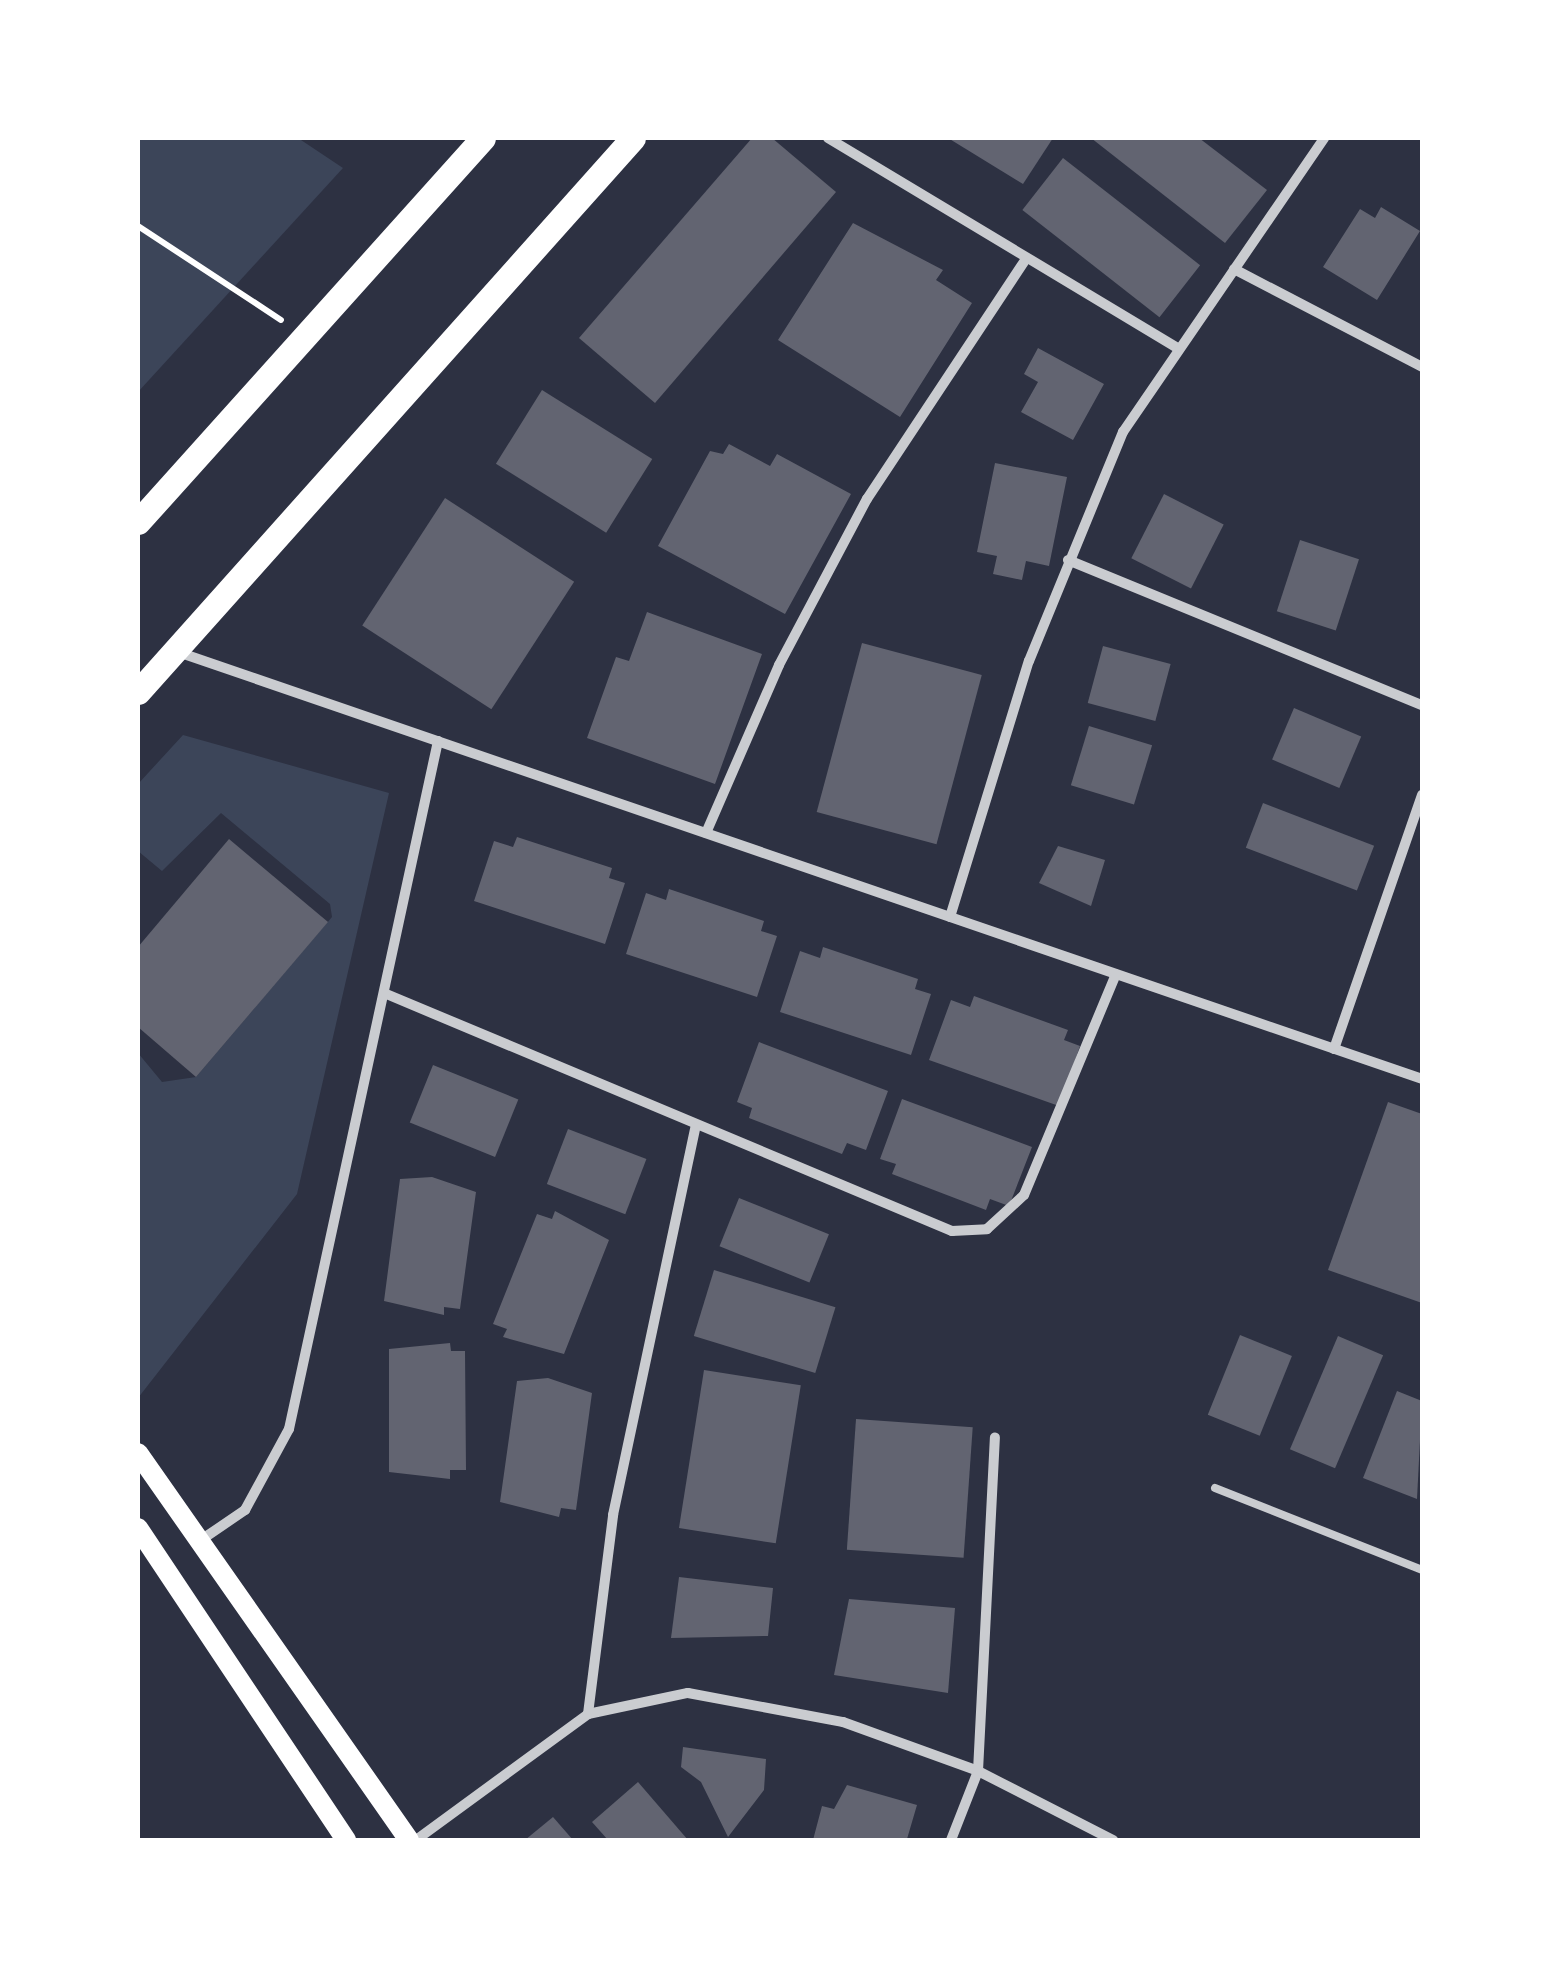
<!DOCTYPE html>
<html>
<head>
<meta charset="utf-8">
<style>
	body { margin:0 }
	#map { position:relative; width:1560px; height:1978px; overflow:hidden; background:#2d3142; font-family:"PT Sans Narrow",sans-serif }
	div>[style] { position:absolute }
	[style*='--x'] { left:calc(var(--x)*1px); top:calc(var(--y)*1px); width:calc(var(--w)*1px); rotate:calc(var(--a)*1deg) }
	.green>* { inset:0; background:#3c4559 }
	.building>* { inset:0; background:#626471; transform-origin:0 0 }
	.path>* { height:6px; margin:-3px; padding:0 3px; transform-origin:3px; border-radius:3px; background:#fff }
	.service>* { height:8px; margin:-4px; padding:0 4px; transform-origin:4px; border-radius:4px; background:#caccd0 }
	.minor>* { height:10px; margin:-5px; padding:0 5px; transform-origin:5px; border-radius:5px; background:#caccd0 }
	.secondary>* { height:20px; margin:-10px; padding:0 10px; transform-origin:10px; border-radius:10px; background:#fff }
	.primary>* { height:25px; margin:-12.5px; padding:0 12.5px; transform-origin:12.5px; border-radius:12.5px; background:#fff }
	span { translate:-50% -50%; white-space:nowrap; text-align:center; line-height:1.15; -webkit-text-stroke:8px #fff; paint-order:stroke }
	.frame { position:absolute; inset:0; border:140px solid #fff; pointer-events:none }
</style>
</head>
<body>
<div id="map">
	<div class="green">
		<div style="clip-path:polygon(138px 138px,298px 138px,343px 168px,138px 392px)"></div>
		<div style="clip-path:polygon(183px 735px,389px 793px,297px 1194px,138px 1398px,138px 1053px,162px 1082px,196px 1077px,332px 917px,330px 904px,221px 813px,162px 871px,138px 851px,138px 784px)"></div>
	</div>
	<div class="building">
		<div style="clip-path:polygon(752px 138px,772px 138px,836px 192px,655px 403px,579px 338px)"></div>
		<div style="clip-path:polygon(948px 138px,1053px 138px,1023px 184px)"></div>
		<div style="clip-path:polygon(1091px 138px,1199px 138px,1267px 190px,1225px 243px)"></div>
		<div style="left:1063px;top:158px;width:174px;height:66px;rotate:38deg"></div>
		<div style="clip-path:polygon(1381px 207px,1420px 231px,1377px 300px,1323px 267px,1360px 209px,1375px 218px)"></div>
		<div style="clip-path:polygon(853px 223px,943px 270px,936px 280px,972px 303px,900px 417px,778px 340px)"></div>
		<div style="clip-path:polygon(1038px 348px,1104px 384px,1073px 440px,1021px 412px,1038px 382px,1024px 374px)"></div>
		<div style="left:542px;top:390px;width:130px;height:87px;rotate:32deg"></div>
		<div style="clip-path:polygon(729px 444px,770px 466px,777px 454px,851px 494px,785px 614px,658px 546px,710px 451px,723px 454px)"></div>
		<div style="clip-path:polygon(995px 463px,1067px 477px,1049px 566px,1026px 561px,1022px 580px,993px 574px,997px 556px,977px 552px)"></div>
		<div style="left:1164px;top:494px;width:67px;height:72px;rotate:27deg"></div>
		<div style="left:445px;top:498px;width:154px;height:152px;rotate:33deg"></div>
		<div style="left:1300px;top:540px;width:62px;height:75px;rotate:18deg"></div>
		<div style="clip-path:polygon(647px 612px,762px 654px,715px 784px,587px 738px,616px 657px,629px 661px)"></div>
		<div style="left:862px;top:643px;width:124px;height:175px;rotate:15deg"></div>
		<div style="left:1103px;top:646px;width:70px;height:59px;rotate:15deg"></div>
		<div style="left:1294px;top:708px;width:73px;height:56px;rotate:23deg"></div>
		<div style="left:1089px;top:726px;width:66px;height:62px;rotate:17deg"></div>
		<div style="left:1263px;top:803px;width:119px;height:48px;rotate:21deg"></div>
		<div style="clip-path:polygon(517px 837px,612px 868px,609px 878px,625px 883px,605px 944px,474px 901px,494px 841px,513px 847px)"></div>
		<div style="clip-path:polygon(229px 839px,328px 922px,196px 1077px,138px 1027px,138px 947px)"></div>
		<div style="clip-path:polygon(1058px 846px,1105px 860px,1091px 906px,1039px 883px)"></div>
		<div style="clip-path:polygon(669px 889px,764px 921px,761px 931px,777px 936px,757px 997px,626px 954px,646px 893px,666px 900px)"></div>
		<div style="clip-path:polygon(823px 947px,918px 979px,915px 989px,931px 994px,911px 1055px,780px 1012px,800px 951px,820px 958px)"></div>
		<div style="clip-path:polygon(974px 996px,1068px 1030px,1064px 1040px,1080px 1046px,1059px 1106px,929px 1060px,951px 1000px,970px 1007px)"></div>
		<div style="clip-path:polygon(759px 1042px,888px 1091px,866px 1150px,847px 1143px,842px 1154px,749px 1118px,752px 1108px,737px 1102px)"></div>
		<div style="left:433px;top:1065px;width:92px;height:62px;rotate:22deg"></div>
		<div style="clip-path:polygon(902px 1099px,1032px 1147px,1009px 1206px,990px 1199px,986px 1210px,892px 1174px,896px 1164px,880px 1159px)"></div>
		<div style="clip-path:polygon(1388px 1102px,1422px 1114px,1422px 1303px,1328px 1270px)"></div>
		<div style="left:568px;top:1129px;width:84px;height:59px;rotate:21deg"></div>
		<div style="clip-path:polygon(432px 1177px,476px 1192px,460px 1309px,444px 1307px,444px 1315px,384px 1301px,400px 1179px)"></div>
		<div style="left:739px;top:1198px;width:97px;height:52px;rotate:22deg"></div>
		<div style="clip-path:polygon(555px 1211px,609px 1240px,564px 1354px,503px 1337px,507px 1329px,493px 1324px,537px 1214px,552px 1219px)"></div>
		<div style="left:714px;top:1270px;width:127px;height:69px;rotate:17deg"></div>
		<div style="left:1240px;top:1335px;width:56px;height:86px;rotate:22deg"></div>
		<div style="left:1338px;top:1336px;width:49px;height:123px;rotate:23deg"></div>
		<div style="clip-path:polygon(450px 1343px,451px 1351px,465px 1351px,466px 1470px,450px 1470px,450px 1479px,389px 1472px,389px 1349px)"></div>
		<div style="left:704px;top:1370px;width:98px;height:160px;rotate:9deg"></div>
		<div style="clip-path:polygon(548px 1378px,592px 1393px,576px 1510px,561px 1508px,559px 1517px,500px 1502px,517px 1381px)"></div>
		<div style="clip-path:polygon(1397px 1391px,1422px 1401px,1417px 1499px,1363px 1478px)"></div>
		<div style="left:856px;top:1419px;width:117px;height:131px;rotate:4deg"></div>
		<div style="clip-path:polygon(679px 1577px,773px 1588px,768px 1636px,671px 1638px)"></div>
		<div style="clip-path:polygon(849px 1599px,955px 1608px,948px 1693px,834px 1675px)"></div>
		<div style="clip-path:polygon(683px 1747px,766px 1759px,764px 1790px,728px 1837px,701px 1782px,681px 1767px)"></div>
		<div style="clip-path:polygon(638px 1782px,688px 1840px,608px 1840px,592px 1822px)"></div>
		<div style="clip-path:polygon(847px 1785px,917px 1805px,907px 1839px,813px 1840px,822px 1806px,834px 1809px)"></div>
		<div style="clip-path:polygon(553px 1817px,573px 1840px,525px 1840px)"></div>
	</div>
	<div class="path">
		<div style="--x:138;--y:226;--w:171;--a:33.3"></div>
	</div>
	<div class="service">
		<div style="--x:1215;--y:1488;--w:223;--a:21.6"></div>
	</div>
	<div class="minor">
		<div style="--x:828;--y:138;--w:407;--a:31"></div>
		<div style="--x:1234;--y:269;--w:212;--a:27.5"></div>
		<div style="--x:1068;--y:560;--w:383;--a:22.3"></div>
		<div style="--x:175;--y:651;--w:1318;--a:18.94"></div>
		<div style="--x:706;--y:833;--w:183;--a:-66.5"></div>
		<div style="--x:779;--y:665;--w:188;--a:-62.1"></div>
		<div style="--x:867;--y:499;--w:284;--a:-56.5"></div>
		<div style="--x:950;--y:917;--w:268;--a:-72.9"></div>
		<div style="--x:1029;--y:661;--w:248;--a:-67.7"></div>
		<div style="--x:1123;--y:432;--w:356;--a:-55.6"></div>
		<div style="--x:384;--y:993;--w:616;--a:22.73"></div>
		<div style="--x:952;--y:1231;--w:35;--a:-3"></div>
		<div style="--x:987;--y:1229;--w:50;--a:-42.6"></div>
		<div style="--x:1024;--y:1195;--w:239;--a:-67.4"></div>
		<div style="--x:1334;--y:1049;--w:269;--a:-70.9"></div>
		<div style="--x:198;--y:1542;--w:57;--a:-34.2"></div>
		<div style="--x:245;--y:1510;--w:92;--a:-61.5"></div>
		<div style="--x:289;--y:1429;--w:704;--a:-77.78"></div>
		<div style="--x:588;--y:1714;--w:201;--a:-82.8"></div>
		<div style="--x:613;--y:1515;--w:396;--a:-78"></div>
		<div style="--x:416;--y:1840;--w:213;--a:-36.2"></div>
		<div style="--x:588;--y:1714;--w:102;--a:-11.9"></div>
		<div style="--x:688;--y:1693;--w:158;--a:10.6"></div>
		<div style="--x:843;--y:1722;--w:144;--a:19.9"></div>
		<div style="--x:978;--y:1771;--w:152;--a:27.1"></div>
		<div style="--x:951;--y:1840;--w:74;--a:-68.6"></div>
		<div style="--x:978;--y:1771;--w:334;--a:-87.1"></div>
	</div>
	<div class="secondary">
		<div style="--x:138;--y:1453;--w:472;--a:55"></div>
		<div style="--x:138;--y:1528;--w:375;--a:56.3"></div>
	</div>
	<div class="primary">
		<div style="--x:138;--y:522;--w:516;--a:-48.06"></div>
		<div style="--x:138;--y:692;--w:743;--a:-48.22"></div>
	</div>
	<div class="frame"></div>
</div>
</body>
</html>
